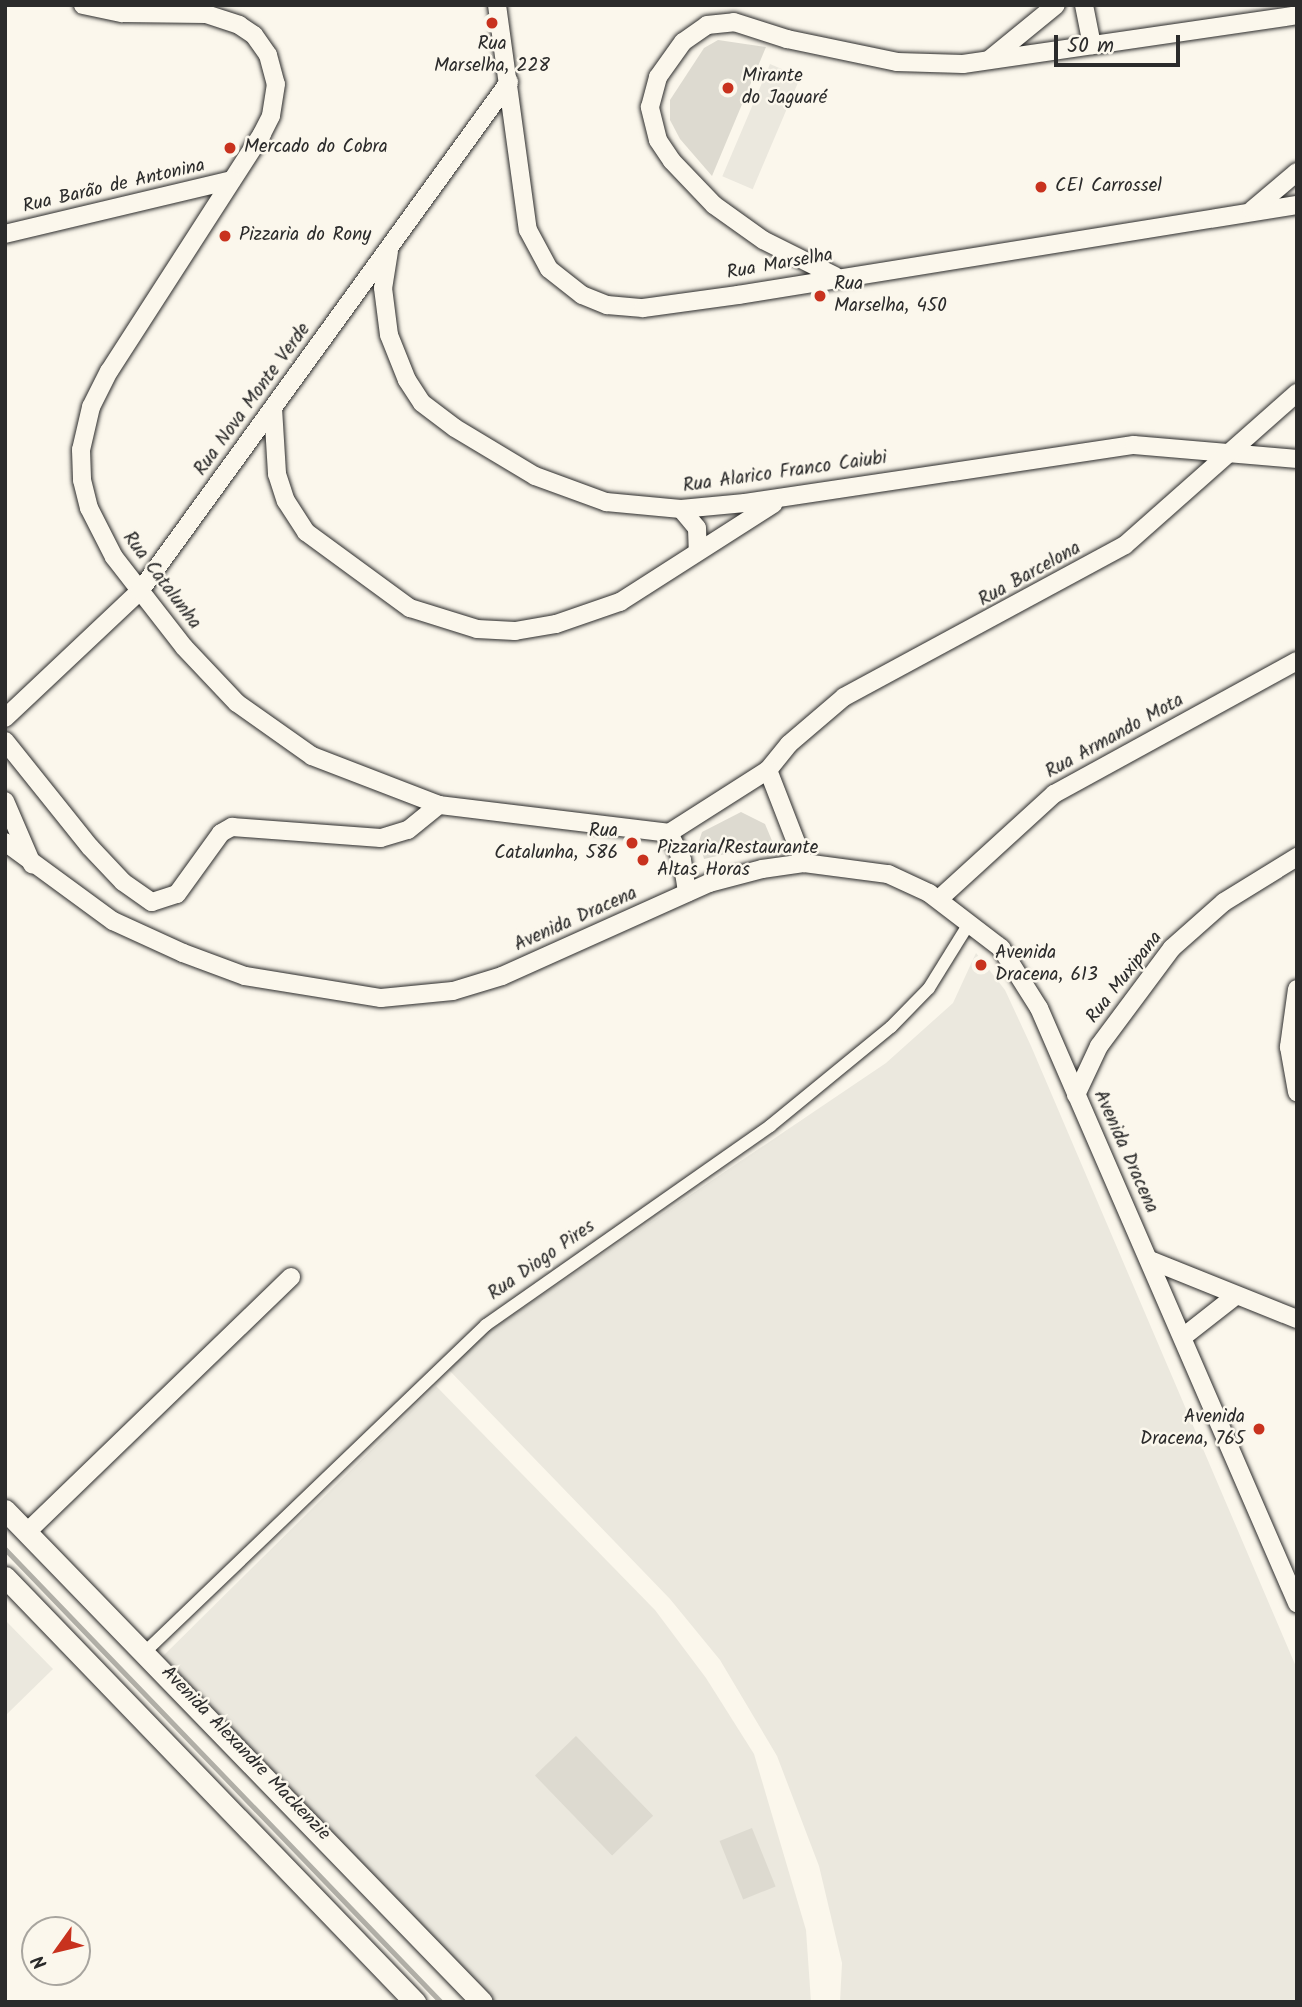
<!DOCTYPE html>
<html>
<head>
<meta charset="utf-8">
<style>
	body { margin:0 }
	#map { position:relative; width:1302px; height:2007px; overflow:hidden; background:#fbf7ec; font-family:Kalam,sans-serif }
	div>[style] { position:absolute }
	[style*='--x'] { left:calc(var(--x)*1px); top:calc(var(--y)*1px); width:calc(var(--w)*1px); rotate:calc(var(--a)*1deg) }
	.built>* { inset:0; background:#ebe8de; transform-origin:0 0 }
	.green>* { inset:0; background:#dddad0; transform-origin:0 0 }
	.stream>* { height:5px; margin:-2.5px; padding:0 2.5px; transform-origin:2.5px; border-radius:2.5px; background:#b1afa7 }
	.roads { filter:drop-shadow(0 0 2px #2b2b2b) drop-shadow(0 0 2px #2b2b2b) }
	.pedestrian>* { height:12px; margin:-6px; padding:0 6px; transform-origin:6px; border-radius:6px; background:#fbf7ec }
	.minor>* { height:18px; margin:-9px; padding:0 9px; transform-origin:9px; border-radius:9px; background:#fbf7ec }
	.tertiary>* { height:21px; margin:-10.5px; padding:0 10.5px; transform-origin:10.5px; border-radius:10.5px; background:#fbf7ec }
	.dots>* { width:19px; height:19px; translate:-50% -50%; box-sizing:border-box; border:4px solid #fbf7ec; border-radius:50% }
	span { translate:-50% -50%; white-space:nowrap; text-align:center; line-height:1.15; -webkit-text-stroke:5px #fbf7ec; paint-order:stroke }
	.poi-label { font-size:19px; color:#2b2b2b }
	.left { translate:0 -50%; text-align:left }
	.right { translate:-100% -50%; text-align:right }
	.street-label { font-size:19px; color:#2b2b2b }
	.frame { position:absolute; inset:0; border:7px solid #2b2b2b; pointer-events:none }
	.north { position:absolute; left:21px; top:1916px; width:70px; height:70px; box-sizing:border-box; background:#fbf7ec; border:2px solid #a8a59f; border-radius:50%; rotate:236deg; font-size:19px; font-weight:700; line-height:28px; text-align:center; color:#2b2b2b }
	.north::after { content:''; display:block; margin:auto; width:24px; height:32px; background:#c8321e; clip-path:polygon(50% 0,100% 100%,50% 72%,0 100%) }
	.scale { position:absolute; left:1054px; top:35px; width:126px; height:32px; box-sizing:border-box; border:4px solid #2b2b2b; border-top:0; padding-left:9px; font-size:21px; line-height:24px; white-space:nowrap; color:#2b2b2b; -webkit-text-stroke:5px #fbf7ec; paint-order:stroke }
</style>
</head>
<body>
<div id="map">
	<div class="built">
		<div style="left:770px;top:64px;width:33px;height:122px;rotate:23deg"></div>
		<div style="clip-path:polygon(976px 953px,1005px 990px,1031px 1046px,1297px 1669px,1297px 2002px,840px 2002px,842px 1963px,819px 1866px,777px 1756px,720px 1660px,670px 1599px,449px 1370px,477px 1339px,886px 1063px,953px 1003px)"></div>
		<div style="clip-path:polygon(436px 1386px,655px 1610px,706px 1678px,754px 1754px,806px 1930px,811px 2002px,494px 2002px,162px 1657px)"></div>
		<div style="clip-path:polygon(5px 1620px,53px 1669px,5px 1716px)"></div>
	</div>
	<div class="green">
		<div style="clip-path:polygon(718px 40px,766px 47px,712px 176px,680px 139px,670px 120px,670px 100px,704px 48px)"></div>
		<div style="clip-path:polygon(741px 812px,765px 824px,773px 843px,704px 859px,699px 841px,702px 832px)"></div>
		<div style="left:576px;top:1736px;width:111px;height:57px;rotate:46deg"></div>
		<div style="left:752px;top:1828px;width:63px;height:35px;rotate:68deg"></div>
	</div>
	<div class="stream">
		<div style="--x:5;--y:1549;--w:629;--a:46.1"></div>
	</div>
	<div class="roads">
		<div class="pedestrian">
			<div style="--x:146;--y:1651;--w:471;--a:-43.8"></div>
			<div style="--x:486;--y:1325;--w:347;--a:-35"></div>
			<div style="--x:770;--y:1126;--w:156;--a:-39.3"></div>
			<div style="--x:891;--y:1027;--w:54;--a:-45.7"></div>
			<div style="--x:929;--y:988;--w:78;--a:-58.2"></div>
		</div>
		<div class="minor">
			<div style="--x:83;--y:5;--w:40;--a:12"></div>
			<div style="--x:122;--y:13;--w:84;--a:0.7"></div>
			<div style="--x:206;--y:14;--w:35;--a:18"></div>
			<div style="--x:239;--y:25;--w:18;--a:34"></div>
			<div style="--x:254;--y:35;--w:24;--a:55"></div>
			<div style="--x:268;--y:55;--w:30;--a:75"></div>
			<div style="--x:276;--y:84;--w:32;--a:99"></div>
			<div style="--x:271;--y:116;--w:20;--a:117"></div>
			<div style="--x:262;--y:134;--w:282;--a:122.8"></div>
			<div style="--x:109;--y:371;--w:40;--a:116.6"></div>
			<div style="--x:91;--y:407;--w:44;--a:103.1"></div>
			<div style="--x:81;--y:450;--w:30;--a:88"></div>
			<div style="--x:82;--y:480;--w:29;--a:76"></div>
			<div style="--x:89;--y:508;--w:55;--a:63"></div>
			<div style="--x:114;--y:557;--w:114;--a:52.1"></div>
			<div style="--x:184;--y:647;--w:77;--a:46.6"></div>
			<div style="--x:237;--y:703;--w:92;--a:35.2"></div>
			<div style="--x:312;--y:756;--w:136;--a:21.1"></div>
			<div style="--x:439;--y:805;--w:232;--a:6.9"></div>
			<div style="--x:497;--y:5;--w:227;--a:82.2"></div>
			<div style="--x:528;--y:230;--w:44;--a:61.7"></div>
			<div style="--x:549;--y:269;--w:42;--a:38.2"></div>
			<div style="--x:582;--y:295;--w:27;--a:22"></div>
			<div style="--x:607;--y:305;--w:36;--a:5"></div>
			<div style="--x:643;--y:308;--w:96;--a:-7.8"></div>
			<div style="--x:738;--y:295;--w:566;--a:-9.15"></div>
			<div style="--x:1084;--y:5;--w:41;--a:78.7"></div>
			<div style="--x:990;--y:59;--w:85;--a:-39.3"></div>
			<div style="--x:1252;--y:210;--w:59;--a:-40.2"></div>
			<div style="--x:5;--y:234;--w:233;--a:-13.4"></div>
			<div style="--x:389;--y:251;--w:37;--a:99"></div>
			<div style="--x:383;--y:288;--w:47;--a:82.7"></div>
			<div style="--x:389;--y:335;--w:48;--a:68.2"></div>
			<div style="--x:407;--y:380;--w:27;--a:57"></div>
			<div style="--x:422;--y:403;--w:41;--a:37.1"></div>
			<div style="--x:455;--y:428;--w:93;--a:31"></div>
			<div style="--x:535;--y:476;--w:76;--a:20.1"></div>
			<div style="--x:606;--y:502;--w:75;--a:5.3"></div>
			<div style="--x:681;--y:509;--w:64;--a:-5.4"></div>
			<div style="--x:745;--y:503;--w:393;--a:-8.5"></div>
			<div style="--x:1134;--y:445;--w:164;--a:4.9"></div>
			<div style="--x:835;--y:276;--w:80;--a:-153.4"></div>
			<div style="--x:763;--y:240;--w:60;--a:-144.5"></div>
			<div style="--x:714;--y:205;--w:61;--a:-133.7"></div>
			<div style="--x:672;--y:161;--w:25;--a:-124"></div>
			<div style="--x:658;--y:140;--w:34;--a:-104"></div>
			<div style="--x:650;--y:107;--w:31;--a:-75"></div>
			<div style="--x:658;--y:77;--w:43;--a:-54.5"></div>
			<div style="--x:683;--y:42;--w:29;--a:-35"></div>
			<div style="--x:707;--y:25;--w:27;--a:-6"></div>
			<div style="--x:734;--y:22;--w:56;--a:17.8"></div>
			<div style="--x:787;--y:39;--w:112;--a:11.8"></div>
			<div style="--x:897;--y:62;--w:66;--a:1.7"></div>
			<div style="--x:963;--y:64;--w:338;--a:-8.3"></div>
			<div style="--x:273;--y:408;--w:66;--a:86.5"></div>
			<div style="--x:277;--y:474;--w:28;--a:72"></div>
			<div style="--x:286;--y:501;--w:37;--a:57"></div>
			<div style="--x:306;--y:532;--w:129;--a:36.2"></div>
			<div style="--x:410;--y:608;--w:70;--a:17.4"></div>
			<div style="--x:477;--y:629;--w:38;--a:3"></div>
			<div style="--x:515;--y:631;--w:42;--a:-9.7"></div>
			<div style="--x:556;--y:624;--w:68;--a:-19"></div>
			<div style="--x:620;--y:602;--w:182;--a:-32.6"></div>
			<div style="--x:681;--y:509;--w:25;--a:50"></div>
			<div style="--x:697;--y:528;--w:23;--a:88"></div>
			<div style="--x:5;--y:718;--w:185;--a:-43.3"></div>
			<div style="--x:140;--y:591;--w:629;--a:-54.06"></div>
			<div style="--x:5;--y:741;--w:136;--a:51.3"></div>
			<div style="--x:90;--y:847;--w:48;--a:46.7"></div>
			<div style="--x:123;--y:882;--w:35;--a:35"></div>
			<div style="--x:152;--y:902;--w:26;--a:-18"></div>
			<div style="--x:177;--y:894;--w:75;--a:-54.2"></div>
			<div style="--x:221;--y:833;--w:13;--a:-29"></div>
			<div style="--x:232;--y:827;--w:149;--a:4.2"></div>
			<div style="--x:381;--y:838;--w:28;--a:-17"></div>
			<div style="--x:408;--y:830;--w:40;--a:-39"></div>
			<div style="--x:768;--y:770;--w:33;--a:-51"></div>
			<div style="--x:789;--y:744;--w:72;--a:-40.5"></div>
			<div style="--x:844;--y:697;--w:319;--a:-28.4"></div>
			<div style="--x:1125;--y:545;--w:230;--a:-41.5"></div>
			<div style="--x:5;--y:801;--w:69;--a:66.8"></div>
			<div style="--x:669;--y:833;--w:117;--a:-32.5"></div>
			<div style="--x:768;--y:770;--w:100;--a:68.8"></div>
			<div style="--x:669;--y:833;--w:30;--a:64"></div>
			<div style="--x:682;--y:860;--w:33;--a:81"></div>
			<div style="--x:5;--y:842;--w:134;--a:36.2"></div>
			<div style="--x:113;--y:921;--w:77;--a:24.6"></div>
			<div style="--x:183;--y:953;--w:66;--a:20.4"></div>
			<div style="--x:245;--y:976;--w:138;--a:9.2"></div>
			<div style="--x:381;--y:998;--w:72;--a:-5.6"></div>
			<div style="--x:453;--y:991;--w:51;--a:-17"></div>
			<div style="--x:502;--y:976;--w:227;--a:-24.2"></div>
			<div style="--x:709;--y:883;--w:55;--a:-14.8"></div>
			<div style="--x:762;--y:869;--w:42;--a:-8.1"></div>
			<div style="--x:804;--y:863;--w:85;--a:7.5"></div>
			<div style="--x:888;--y:874;--w:45;--a:24.9"></div>
			<div style="--x:929;--y:893;--w:91;--a:37.4"></div>
			<div style="--x:1001;--y:948;--w:71;--a:57.7"></div>
			<div style="--x:1039;--y:1008;--w:649;--a:66.56"></div>
			<div style="--x:939;--y:899;--w:156;--a:-42.4"></div>
			<div style="--x:1054;--y:794;--w:277;--a:-28.7"></div>
			<div style="--x:1297;--y:989;--w:59;--a:97.9"></div>
			<div style="--x:1289;--y:1047;--w:46;--a:79.9"></div>
			<div style="--x:1076;--y:1095;--w:54;--a:-64.9"></div>
			<div style="--x:1099;--y:1046;--w:122;--a:-53.3"></div>
			<div style="--x:1172;--y:948;--w:69;--a:-41.5"></div>
			<div style="--x:1224;--y:902;--w:86;--a:-31.7"></div>
			<div style="--x:1150;--y:1260;--w:158;--a:21.9"></div>
			<div style="--x:1183;--y:1337;--w:65;--a:-38.1"></div>
			<div style="--x:27;--y:1532;--w:367;--a:-44"></div>
		</div>
		<div class="tertiary">
			<div style="--x:5;--y:1510;--w:685;--a:45.89"></div>
			<div style="--x:5;--y:1577;--w:591;--a:46.03"></div>
		</div>
	</div>
	<div class="dots">
		<div style="left:492px;top:23px;background:#c8321e"></div>
		<div style="left:728px;top:88px;background:#c8321e"></div>
		<div style="left:230px;top:148px;background:#c8321e"></div>
		<div style="left:1041px;top:187px;background:#c8321e"></div>
		<div style="left:225px;top:236px;background:#c8321e"></div>
		<div style="left:820px;top:296px;background:#c8321e"></div>
		<div style="left:632px;top:843px;background:#c8321e"></div>
		<div style="left:643px;top:860px;background:#c8321e"></div>
		<div style="left:981px;top:965px;background:#c8321e"></div>
		<div style="left:1259px;top:1429px;background:#c8321e"></div>
	</div>
	<div class="poi-label">
		<span style="left:492px;top:56px">Rua<br>Marselha, 228</span>
		<span class="left" style="left:742px;top:88px">Mirante<br>do Jaguaré</span>
		<span class="left" style="left:244px;top:148px">Mercado do Cobra</span>
		<span class="left" style="left:1055px;top:187px">CEI Carrossel</span>
		<span class="left" style="left:239px;top:236px">Pizzaria do Rony</span>
		<span class="left" style="left:834px;top:296px">Rua<br>Marselha, 450</span>
		<span class="right" style="left:618px;top:843px">Rua<br>Catalunha, 586</span>
		<span class="left" style="left:657px;top:860px">Pizzaria/Restaurante<br>Altas Horas</span>
		<span class="left" style="left:995px;top:965px">Avenida<br>Dracena, 613</span>
		<span class="right" style="left:1245px;top:1429px">Avenida<br>Dracena, 765</span>
	</div>
	<div class="street-label">
		<span style="left:114px;top:187px;rotate:-13deg">Rua Barão de Antonina</span>
		<span style="left:780px;top:265px;rotate:-10deg">Rua Marselha</span>
		<span style="left:253px;top:400px;rotate:-54deg">Rua Nova Monte Verde</span>
		<span style="left:785px;top:473px;rotate:-8deg">Rua Alarico Franco Caiubi</span>
		<span style="left:1030px;top:575px;rotate:-29deg">Rua Barcelona</span>
		<span style="left:161px;top:581px;rotate:53deg">Rua Catalunha</span>
		<span style="left:1115px;top:737px;rotate:-29deg">Rua Armando Mota</span>
		<span style="left:576px;top:920px;rotate:-24deg">Avenida Dracena</span>
		<span style="left:1125px;top:978px;rotate:-52deg">Rua Muxipana</span>
		<span style="left:1125px;top:1152px;rotate:66deg">Avenida Dracena</span>
		<span style="left:542px;top:1261px;rotate:-35deg">Rua Diogo Pires</span>
		<span style="left:245px;top:1754px;rotate:46deg">Avenida Alexandre Mackenzie</span>
	</div>
	<div class="frame"></div>
	<div class="north">N</div>
	<div class="scale">50 m</div>
</div>
</body>
</html>
